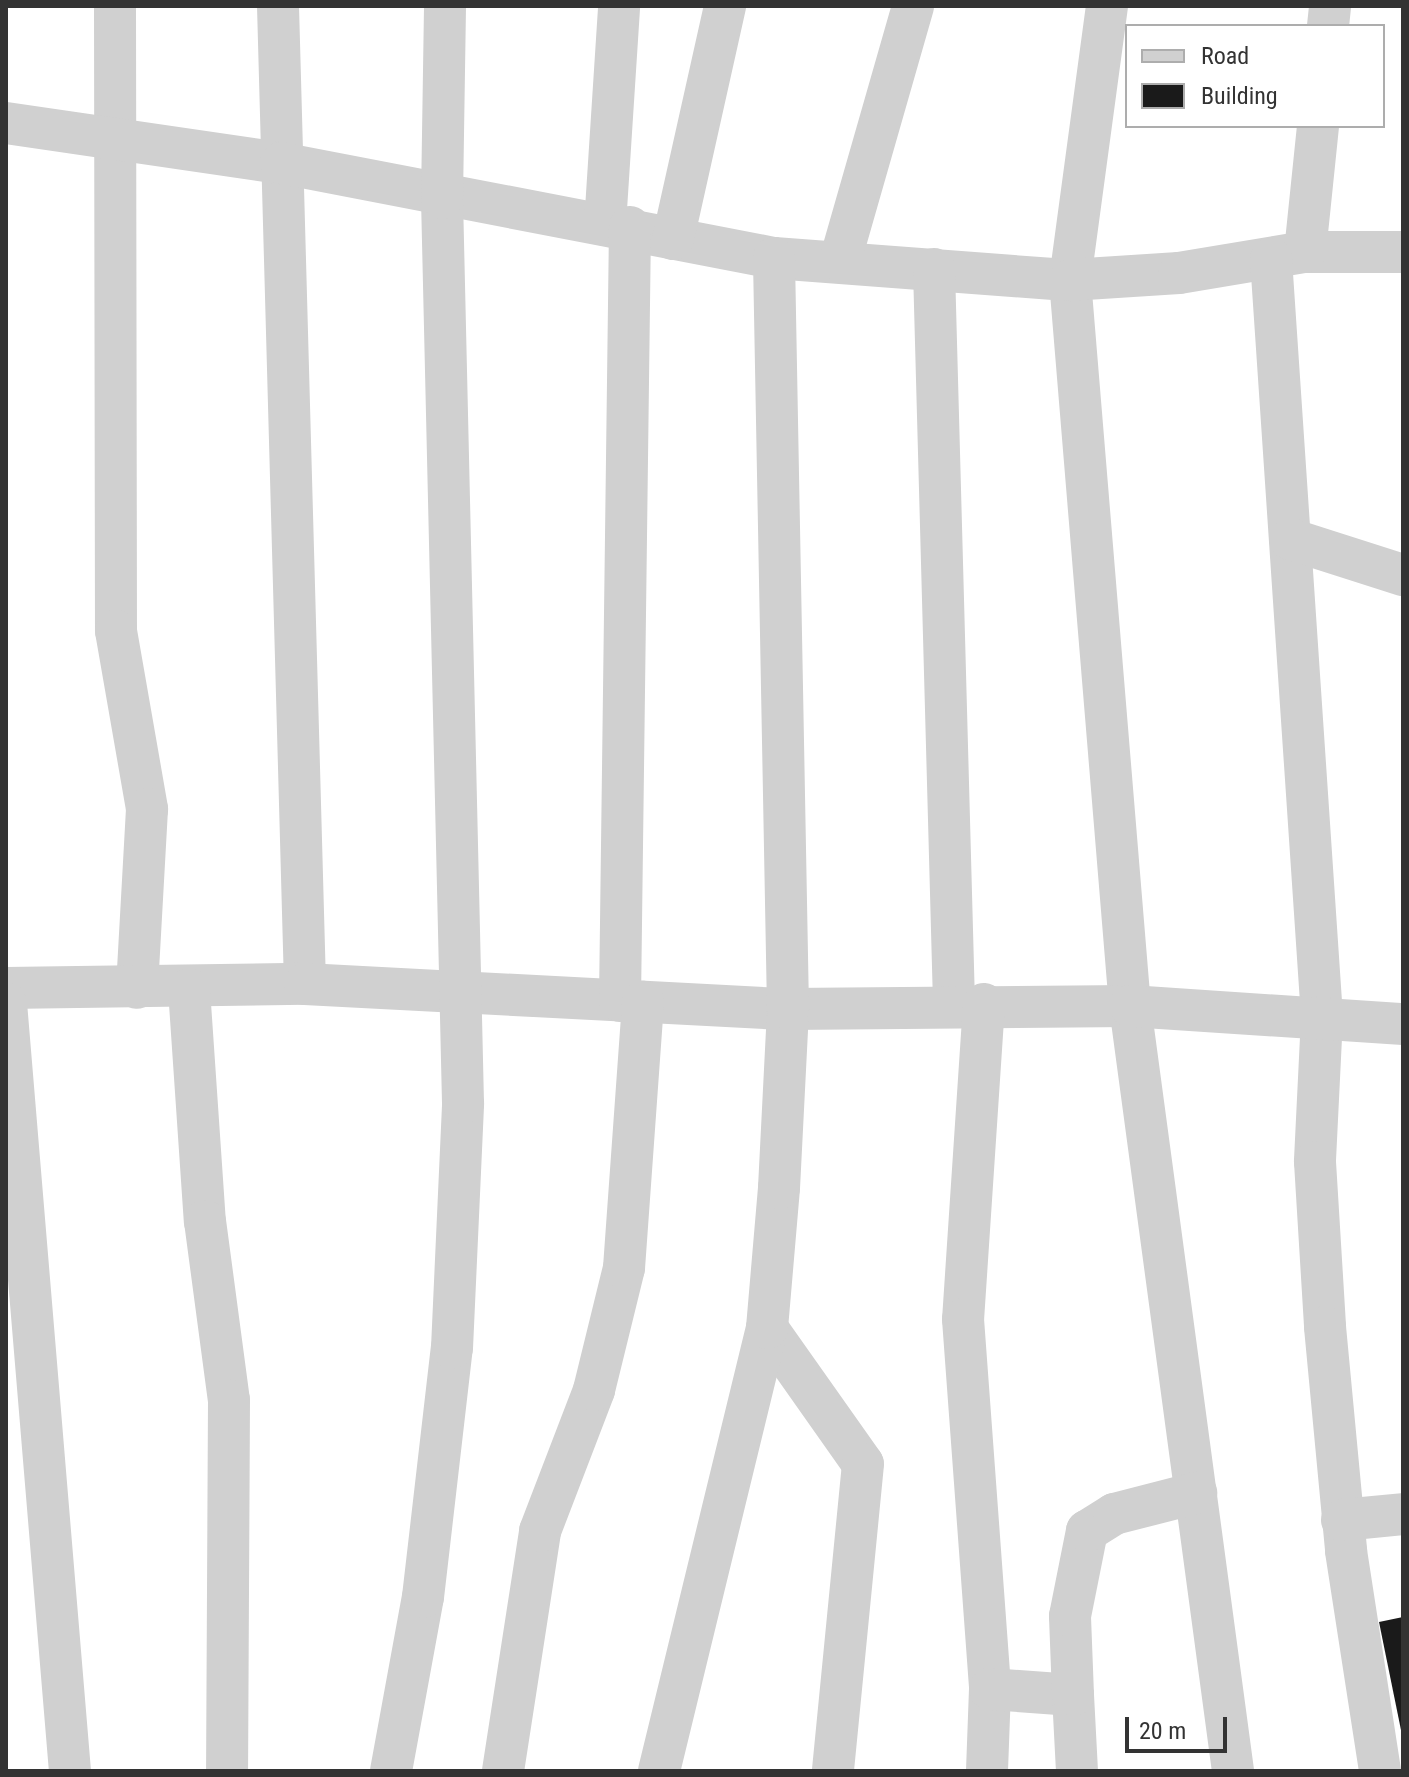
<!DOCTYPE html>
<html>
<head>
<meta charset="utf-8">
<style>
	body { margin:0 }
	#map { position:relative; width:1409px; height:1777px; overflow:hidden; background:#fff; font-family:"Roboto Condensed",sans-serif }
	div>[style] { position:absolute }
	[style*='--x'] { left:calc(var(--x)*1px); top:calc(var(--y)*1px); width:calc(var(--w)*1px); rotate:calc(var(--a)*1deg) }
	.building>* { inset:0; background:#1a1a1a }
	.minor>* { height:42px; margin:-21px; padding:0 21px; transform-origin:21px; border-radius:21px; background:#d0d0d0 }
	span { translate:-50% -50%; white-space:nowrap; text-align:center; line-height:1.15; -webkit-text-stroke:8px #fff; paint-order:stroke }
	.frame { position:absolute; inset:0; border:8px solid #333; pointer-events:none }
	.legend { position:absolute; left:1125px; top:24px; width:260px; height:104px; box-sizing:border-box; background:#fff; border:2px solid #adadad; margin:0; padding:10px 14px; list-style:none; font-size:24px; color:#333 }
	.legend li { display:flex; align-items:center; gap:16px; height:40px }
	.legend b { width:40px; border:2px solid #adadad }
	.scale { position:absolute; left:1125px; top:1717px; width:102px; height:36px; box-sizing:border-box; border:4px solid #333; border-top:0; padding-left:10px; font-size:24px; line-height:28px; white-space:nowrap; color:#333; -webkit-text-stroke:6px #fff; paint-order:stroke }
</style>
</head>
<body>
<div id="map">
	<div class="building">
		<div style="clip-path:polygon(1403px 1617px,1403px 1735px,1402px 1735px,1379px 1622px)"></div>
	</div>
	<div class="minor">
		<div style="--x:115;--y:6;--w:625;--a:89.91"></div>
		<div style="--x:116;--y:631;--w:181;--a:80.1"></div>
		<div style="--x:147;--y:809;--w:179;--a:93.2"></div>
		<div style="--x:278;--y:6;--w:978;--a:88.42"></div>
		<div style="--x:1107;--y:6;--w:276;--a:97.7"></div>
		<div style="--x:1070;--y:280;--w:728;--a:85.28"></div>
		<div style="--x:1130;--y:1006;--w:772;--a:82.33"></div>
		<div style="--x:1328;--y:26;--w:20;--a:-84"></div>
		<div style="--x:6;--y:123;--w:278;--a:8.3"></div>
		<div style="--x:281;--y:163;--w:502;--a:10.91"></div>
		<div style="--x:774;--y:258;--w:297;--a:4.3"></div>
		<div style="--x:1070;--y:280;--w:109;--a:-3.7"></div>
		<div style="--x:1179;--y:273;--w:128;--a:-9.5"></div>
		<div style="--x:1305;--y:252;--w:98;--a:0"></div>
		<div style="--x:605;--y:225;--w:219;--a:-86.3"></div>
		<div style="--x:673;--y:239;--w:239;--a:-77.4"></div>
		<div style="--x:1305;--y:252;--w:127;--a:-84.1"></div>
		<div style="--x:1271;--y:259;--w:760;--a:86.15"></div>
		<div style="--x:1322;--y:1017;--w:145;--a:92.8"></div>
		<div style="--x:1315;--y:1162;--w:165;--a:86.5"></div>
		<div style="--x:1325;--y:1327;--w:225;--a:84.6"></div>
		<div style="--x:1346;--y:1551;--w:223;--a:81.2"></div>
		<div style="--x:840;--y:261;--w:265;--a:-74"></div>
		<div style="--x:934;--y:269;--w:736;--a:88.44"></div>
		<div style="--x:1290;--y:539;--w:119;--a:17.7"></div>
		<div style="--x:6;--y:988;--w:299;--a:-0.8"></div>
		<div style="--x:305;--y:984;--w:484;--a:3"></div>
		<div style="--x:788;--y:1009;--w:342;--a:-0.5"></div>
		<div style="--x:1130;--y:1006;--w:274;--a:3.8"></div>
		<div style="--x:189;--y:989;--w:233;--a:86.1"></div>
		<div style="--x:205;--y:1221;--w:181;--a:82.4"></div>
		<div style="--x:229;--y:1400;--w:371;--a:90.3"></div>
		<div style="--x:620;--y:1001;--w:774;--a:-89.26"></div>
		<div style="--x:6;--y:1003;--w:771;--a:85.24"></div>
		<div style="--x:984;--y:1004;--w:316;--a:93.8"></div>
		<div style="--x:963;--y:1319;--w:371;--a:85.8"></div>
		<div style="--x:990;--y:1689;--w:82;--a:92.1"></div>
		<div style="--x:767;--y:1328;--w:166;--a:54.8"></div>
		<div style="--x:863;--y:1464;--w:308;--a:95.6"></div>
		<div style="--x:1342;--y:1520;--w:61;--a:-5.6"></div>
		<div style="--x:990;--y:1689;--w:83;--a:4.1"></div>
		<div style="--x:1073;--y:1695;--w:76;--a:87"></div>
		<div style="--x:1073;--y:1695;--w:79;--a:-92.2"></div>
		<div style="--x:1070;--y:1616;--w:87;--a:-78.7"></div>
		<div style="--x:1087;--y:1531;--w:32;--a:-32"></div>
		<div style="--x:1114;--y:1514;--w:85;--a:-14.4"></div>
		<div style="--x:391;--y:1771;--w:177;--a:-79.6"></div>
		<div style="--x:423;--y:1597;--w:251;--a:-83.4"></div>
		<div style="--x:452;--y:1348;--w:245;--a:-87.4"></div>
		<div style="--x:463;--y:1103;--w:905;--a:-91.33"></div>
		<div style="--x:442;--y:198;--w:192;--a:-89.1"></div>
		<div style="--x:503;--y:1771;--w:243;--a:-81.2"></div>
		<div style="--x:540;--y:1531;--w:151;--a:-69"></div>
		<div style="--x:594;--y:1390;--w:126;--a:-76.2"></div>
		<div style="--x:624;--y:1268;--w:267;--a:-85.9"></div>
		<div style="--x:659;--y:1771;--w:456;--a:-76.3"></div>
		<div style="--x:767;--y:1328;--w:141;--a:-85.1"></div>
		<div style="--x:779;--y:1188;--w:179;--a:-87.1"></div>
		<div style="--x:788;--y:1009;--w:751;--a:-91.07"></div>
	</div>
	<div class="frame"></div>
	<ul class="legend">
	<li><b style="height:10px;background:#d0d0d0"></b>Road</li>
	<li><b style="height:22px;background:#1a1a1a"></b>Building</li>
	</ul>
	<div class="scale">20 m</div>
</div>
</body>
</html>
